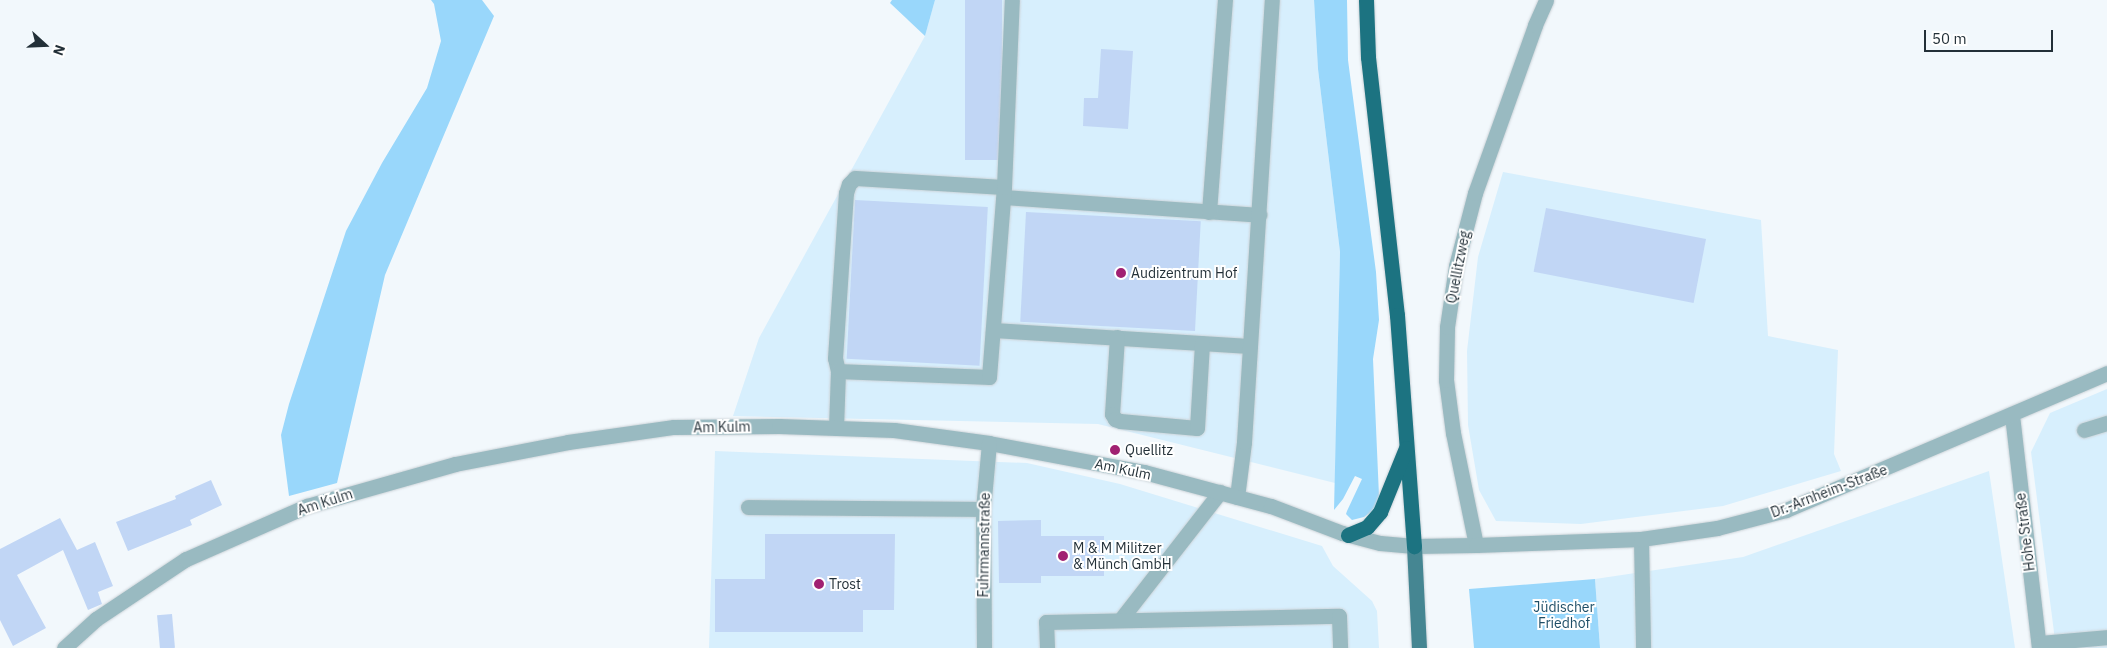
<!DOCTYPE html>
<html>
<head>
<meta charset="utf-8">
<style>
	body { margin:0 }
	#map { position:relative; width:2107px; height:648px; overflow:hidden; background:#f2f8fc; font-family:"IBM Plex Sans",sans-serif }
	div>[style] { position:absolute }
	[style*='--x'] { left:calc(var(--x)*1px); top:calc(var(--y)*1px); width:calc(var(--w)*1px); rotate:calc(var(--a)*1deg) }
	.built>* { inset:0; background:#d7effd }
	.green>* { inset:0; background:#99d7fb }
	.building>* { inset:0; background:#c1d6f5; transform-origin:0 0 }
	.roads { filter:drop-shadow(0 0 1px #cdd4d9) drop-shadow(0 0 1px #cdd4d9) }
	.minor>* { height:15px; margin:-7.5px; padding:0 7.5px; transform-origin:7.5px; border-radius:7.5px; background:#99bac1 }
	.major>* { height:15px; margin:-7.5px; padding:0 7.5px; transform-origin:7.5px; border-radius:7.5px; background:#458692 }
	.highway>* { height:15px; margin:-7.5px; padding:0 7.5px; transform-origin:7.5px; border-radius:7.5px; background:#1c7381 }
	.dots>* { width:14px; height:14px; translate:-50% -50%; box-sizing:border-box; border:2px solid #fff; border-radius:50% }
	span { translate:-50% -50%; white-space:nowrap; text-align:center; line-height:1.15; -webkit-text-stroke:4px #fff; paint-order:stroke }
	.street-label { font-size:14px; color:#233038 }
	.poi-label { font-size:14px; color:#233038 }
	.left { translate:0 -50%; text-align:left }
	.park-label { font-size:14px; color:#1e4e67 }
	.north { position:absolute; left:20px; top:20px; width:50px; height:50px; -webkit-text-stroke:4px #fff; paint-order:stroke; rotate:110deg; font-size:14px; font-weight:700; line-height:20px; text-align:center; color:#233038 }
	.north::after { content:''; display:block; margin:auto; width:18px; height:22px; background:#233038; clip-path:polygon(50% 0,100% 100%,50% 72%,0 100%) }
	.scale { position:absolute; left:1924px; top:30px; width:129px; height:22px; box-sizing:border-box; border:2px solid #233038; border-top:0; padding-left:6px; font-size:15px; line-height:18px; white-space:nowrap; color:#233038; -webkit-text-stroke:4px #fff; paint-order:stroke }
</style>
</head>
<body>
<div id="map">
	<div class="built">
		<div style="clip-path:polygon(935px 0,1314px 0,1318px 69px,1340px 252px,1335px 483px,1098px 424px,733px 416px,759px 338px,925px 36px)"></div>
		<div style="clip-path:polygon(1503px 172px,1761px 220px,1768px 336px,1838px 350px,1834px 454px,1841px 471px,1723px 506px,1581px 524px,1496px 521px,1479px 490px,1468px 425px,1467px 351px,1478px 257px)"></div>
		<div style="clip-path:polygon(2107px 389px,2107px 648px,2056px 648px,2031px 452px,2050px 413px)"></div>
		<div style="clip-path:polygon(715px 451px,1027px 463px,1120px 484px,1322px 546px,1333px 566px,1372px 601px,1377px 611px,1379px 648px,709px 648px)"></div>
		<div style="clip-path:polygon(1989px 471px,2015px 648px,1600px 648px,1595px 579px,1743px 557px)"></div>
	</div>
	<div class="green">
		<div style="clip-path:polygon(431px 0,482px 0,494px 16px,385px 275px,337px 483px,289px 496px,281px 435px,289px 404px,346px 231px,382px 163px,427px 88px,441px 41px,434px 4px)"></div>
		<div style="clip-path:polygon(892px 0,935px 0,925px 36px,890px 3px)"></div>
		<div style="clip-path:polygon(1314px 0,1347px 0,1348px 60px,1376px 272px,1379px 320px,1373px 359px,1379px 496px,1376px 506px,1371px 512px,1364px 517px,1352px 520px,1346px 514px,1347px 511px,1362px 479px,1355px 476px,1343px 499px,1334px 510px,1340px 252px,1318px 69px)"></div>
		<div style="clip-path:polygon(1595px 579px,1600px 648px,1474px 648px,1469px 589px)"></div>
	</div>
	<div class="building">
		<div style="left:965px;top:0;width:37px;height:160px"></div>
		<div style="clip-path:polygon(1101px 49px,1133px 51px,1128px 129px,1083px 126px,1084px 98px,1098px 98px)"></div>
		<div style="left:855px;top:200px;width:133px;height:159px;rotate:3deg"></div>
		<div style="left:1546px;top:208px;width:163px;height:65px;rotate:11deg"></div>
		<div style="left:1026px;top:212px;width:175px;height:110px;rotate:3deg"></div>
		<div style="clip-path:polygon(211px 480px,222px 505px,190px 520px,192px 525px,128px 551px,116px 522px,176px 499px,175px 496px)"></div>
		<div style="clip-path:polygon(60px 518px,77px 550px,95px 542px,113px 586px,98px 592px,102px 604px,88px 610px,63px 550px,17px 575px,46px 628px,13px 646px,0 620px,0 549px)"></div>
		<div style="clip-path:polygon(1041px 520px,1041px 536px,1104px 536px,1104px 576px,1041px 576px,1041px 583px,999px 583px,998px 521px)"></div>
		<div style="clip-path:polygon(765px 534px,895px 534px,894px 610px,863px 610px,863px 632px,715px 632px,715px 579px,765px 579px)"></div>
		<div style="left:172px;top:614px;width:34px;height:15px;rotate:85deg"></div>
	</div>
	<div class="roads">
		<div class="minor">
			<div style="--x:1004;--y:197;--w:256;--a:4"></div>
			<div style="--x:1209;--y:212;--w:213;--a:-85.7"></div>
			<div style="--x:993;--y:330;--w:257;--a:3.6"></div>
			<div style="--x:1117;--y:337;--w:77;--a:93.7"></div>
			<div style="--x:1112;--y:414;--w:6;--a:59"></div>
			<div style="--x:1115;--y:419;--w:5;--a:22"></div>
			<div style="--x:1120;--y:421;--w:77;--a:5.2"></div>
			<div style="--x:1197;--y:428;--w:85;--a:-86.6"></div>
			<div style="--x:838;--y:371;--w:13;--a:-103"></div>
			<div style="--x:835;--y:358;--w:165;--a:-86.2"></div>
			<div style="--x:846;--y:193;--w:9;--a:-72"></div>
			<div style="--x:849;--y:184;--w:8;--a:-45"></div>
			<div style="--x:855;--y:178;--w:149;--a:3.5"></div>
			<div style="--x:2012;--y:415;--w:235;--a:83.4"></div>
			<div style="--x:836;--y:428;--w:57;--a:-88"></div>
			<div style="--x:838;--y:371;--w:151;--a:2.3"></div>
			<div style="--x:989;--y:377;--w:191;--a:-85.5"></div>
			<div style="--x:1004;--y:187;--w:187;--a:-87.6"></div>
			<div style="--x:2084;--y:430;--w:24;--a:-17"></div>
			<div style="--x:1237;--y:497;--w:55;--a:-82.7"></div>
			<div style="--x:1244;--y:442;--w:443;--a:-86.4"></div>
			<div style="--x:748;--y:507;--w:235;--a:0.5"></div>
			<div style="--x:1641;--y:539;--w:109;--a:88.9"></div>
			<div style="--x:1476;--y:545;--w:114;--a:-101.6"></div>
			<div style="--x:1453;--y:433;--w:53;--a:-97.5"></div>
			<div style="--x:1446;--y:380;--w:53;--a:-88.9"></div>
			<div style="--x:1447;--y:327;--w:62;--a:-81.6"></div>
			<div style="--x:1456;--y:266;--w:75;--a:-75.4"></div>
			<div style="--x:1475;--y:193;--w:178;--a:-70.3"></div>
			<div style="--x:1535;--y:25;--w:27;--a:-66"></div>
			<div style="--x:1121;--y:619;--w:161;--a:-52.1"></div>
			<div style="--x:2039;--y:643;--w:68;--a:-5"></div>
			<div style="--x:64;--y:648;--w:43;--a:-42.2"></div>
			<div style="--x:96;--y:619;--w:108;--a:-33.7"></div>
			<div style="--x:186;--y:559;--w:132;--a:-23.7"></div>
			<div style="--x:307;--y:506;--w:154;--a:-15.8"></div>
			<div style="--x:455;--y:464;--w:115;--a:-11"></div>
			<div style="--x:568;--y:442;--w:107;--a:-8.1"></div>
			<div style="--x:674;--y:427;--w:105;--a:-0.5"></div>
			<div style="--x:779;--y:426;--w:115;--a:2"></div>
			<div style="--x:894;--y:430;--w:96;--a:7.8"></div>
			<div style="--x:989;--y:443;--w:158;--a:10.6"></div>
			<div style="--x:1144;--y:472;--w:131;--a:15"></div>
			<div style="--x:1271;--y:506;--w:76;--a:20.8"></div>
			<div style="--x:1342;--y:533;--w:39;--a:15"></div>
			<div style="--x:1380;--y:543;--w:34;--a:5"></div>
			<div style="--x:1414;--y:546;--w:62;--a:-0.9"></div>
			<div style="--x:1476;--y:545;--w:165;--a:-2.1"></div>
			<div style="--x:1641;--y:539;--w:77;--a:-8.2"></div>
			<div style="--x:1717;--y:528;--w:71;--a:-14.6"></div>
			<div style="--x:1786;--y:510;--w:349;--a:-23.1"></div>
			<div style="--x:984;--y:648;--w:139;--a:-90.4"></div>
			<div style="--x:983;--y:509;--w:66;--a:-84.8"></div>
			<div style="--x:1047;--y:648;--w:26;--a:-92"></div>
			<div style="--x:1046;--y:622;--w:293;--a:-1.2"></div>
			<div style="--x:1339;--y:616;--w:32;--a:88"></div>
		</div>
		<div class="major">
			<div style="--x:1414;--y:546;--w:102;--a:87.2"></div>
		</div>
		<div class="highway">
			<div style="--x:1366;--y:0;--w:57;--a:88"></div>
			<div style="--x:1368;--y:57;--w:260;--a:83.6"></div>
			<div style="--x:1397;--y:315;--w:232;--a:85.8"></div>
			<div style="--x:1348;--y:535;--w:21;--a:-23"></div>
			<div style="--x:1367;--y:527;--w:20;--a:-49"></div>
			<div style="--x:1380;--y:512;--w:69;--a:-67.9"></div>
		</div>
	</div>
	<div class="dots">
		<div style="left:1121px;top:273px;background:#a12172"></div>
		<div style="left:1115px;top:450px;background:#a12172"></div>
		<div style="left:1063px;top:556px;background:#a12172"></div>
		<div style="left:819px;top:584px;background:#a12172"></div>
	</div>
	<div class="street-label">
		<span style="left:1458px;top:267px;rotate:-79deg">Quellitzweg</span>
		<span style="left:722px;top:427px;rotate:-1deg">Am Kulm</span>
		<span style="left:1123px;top:469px;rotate:12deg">Am Kulm</span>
		<span style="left:1829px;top:491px;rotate:-21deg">Dr.-Arnheim-Straße</span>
		<span style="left:325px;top:502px;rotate:-18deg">Am Kulm</span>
		<span style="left:2025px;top:532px;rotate:-97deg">Hohe Straße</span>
		<span style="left:984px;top:545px;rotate:-89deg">Fuhrmannstraße</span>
	</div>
	<div class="poi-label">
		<span class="left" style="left:1131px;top:273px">Audizentrum Hof</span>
		<span class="left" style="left:1125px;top:450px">Quellitz</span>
		<span class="left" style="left:1073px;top:556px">M &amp; M Militzer<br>&amp; Münch GmbH</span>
		<span class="left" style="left:829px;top:584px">Trost</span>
	</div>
	<div class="park-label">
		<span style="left:1564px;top:615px">Jüdischer<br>Friedhof</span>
	</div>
	<div class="north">N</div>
	<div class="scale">50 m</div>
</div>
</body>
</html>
